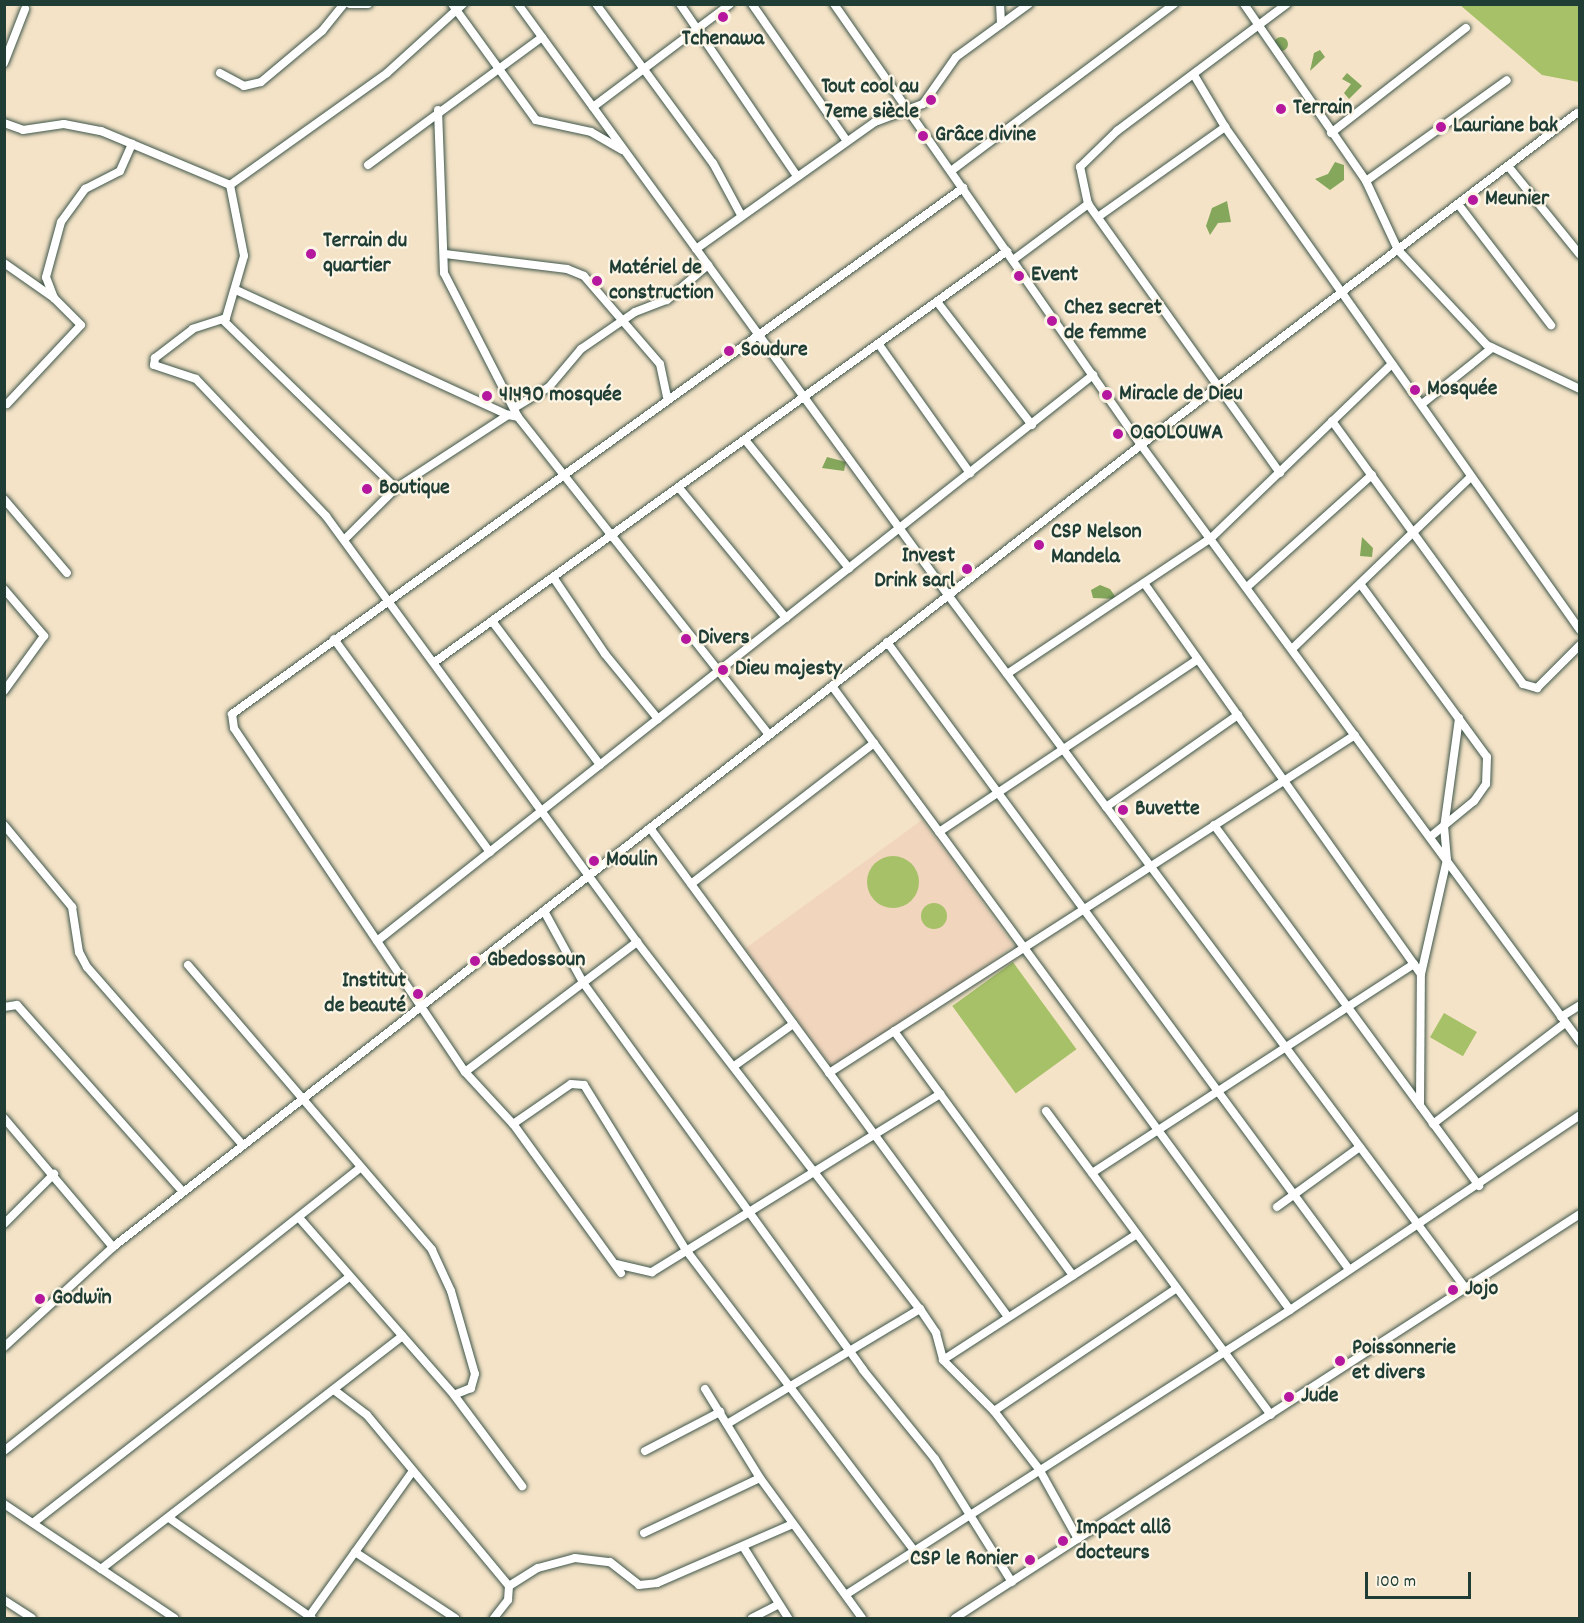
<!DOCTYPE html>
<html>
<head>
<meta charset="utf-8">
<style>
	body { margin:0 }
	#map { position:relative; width:1584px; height:1623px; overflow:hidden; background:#f4e3c7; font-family:Dekko,sans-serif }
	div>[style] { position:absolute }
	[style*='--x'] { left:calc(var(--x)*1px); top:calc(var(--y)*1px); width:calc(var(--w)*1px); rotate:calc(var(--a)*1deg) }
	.built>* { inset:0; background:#f1d5bd; transform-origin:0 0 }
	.green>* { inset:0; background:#a7c168; transform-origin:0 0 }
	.round { border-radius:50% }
	.forest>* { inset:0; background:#85a75c }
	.roads { filter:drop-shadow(0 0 2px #3f564a) drop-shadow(0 0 2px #3f564a) }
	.minor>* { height:8px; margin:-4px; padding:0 4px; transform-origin:4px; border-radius:4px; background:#fff }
	.dots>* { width:16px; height:16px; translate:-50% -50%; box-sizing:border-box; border:3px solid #fcf5e5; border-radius:50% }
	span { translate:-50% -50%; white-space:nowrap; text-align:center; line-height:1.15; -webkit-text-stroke:4.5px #fcf5e5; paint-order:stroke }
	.poi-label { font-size:22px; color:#1f3d34; font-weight:700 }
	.right { translate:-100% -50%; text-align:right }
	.left { translate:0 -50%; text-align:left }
	.frame { position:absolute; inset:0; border:6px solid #1f3d34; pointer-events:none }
	.scale { position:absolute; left:1365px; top:1572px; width:106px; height:27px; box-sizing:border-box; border:3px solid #1f3d34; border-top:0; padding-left:8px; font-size:18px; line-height:21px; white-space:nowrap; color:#1f3d34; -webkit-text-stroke:4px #fcf5e5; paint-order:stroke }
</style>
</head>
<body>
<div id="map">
	<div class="built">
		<div style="left:922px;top:820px;width:155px;height:218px;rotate:54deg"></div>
	</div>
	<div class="green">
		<div style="clip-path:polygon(1460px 5px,1579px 5px,1579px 82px,1542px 75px)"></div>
		<div class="round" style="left:867px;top:856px;width:52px;height:52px"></div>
		<div class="round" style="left:921px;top:903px;width:26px;height:26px"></div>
		<div style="left:1013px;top:962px;width:108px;height:75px;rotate:54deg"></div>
		<div style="left:1444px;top:1013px;width:38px;height:28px;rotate:30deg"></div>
	</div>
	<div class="forest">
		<div class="round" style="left:1274px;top:37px;width:14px;height:14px"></div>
		<div style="clip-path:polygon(1320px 50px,1325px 57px,1310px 71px,1314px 53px)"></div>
		<div style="clip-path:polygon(1347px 73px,1362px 86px,1349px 99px,1344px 93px,1351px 84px,1342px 79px)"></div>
		<div style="clip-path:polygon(1335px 162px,1344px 165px,1344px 180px,1330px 190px,1315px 179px,1328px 174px)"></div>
		<div style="clip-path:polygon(1227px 201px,1231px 222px,1218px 223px,1210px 235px,1206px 226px,1212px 208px)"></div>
		<div style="clip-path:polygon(827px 457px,846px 462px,844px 471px,822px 468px)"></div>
		<div style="clip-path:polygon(1362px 537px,1373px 548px,1372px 557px,1360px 556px)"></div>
		<div style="clip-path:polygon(1100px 585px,1110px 589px,1117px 599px,1093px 598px,1091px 590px)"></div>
	</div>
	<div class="roads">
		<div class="minor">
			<div style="--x:350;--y:4;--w:18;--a:0"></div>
			<div style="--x:452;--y:4;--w:143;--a:54.1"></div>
			<div style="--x:536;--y:120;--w:56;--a:12.3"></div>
			<div style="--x:591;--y:132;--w:36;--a:30"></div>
			<div style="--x:518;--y:4;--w:731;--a:53.96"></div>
			<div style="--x:948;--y:595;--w:866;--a:53.26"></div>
			<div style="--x:596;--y:4;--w:197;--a:53.7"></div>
			<div style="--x:713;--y:163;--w:59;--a:61.7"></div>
			<div style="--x:680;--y:4;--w:208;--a:55.8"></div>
			<div style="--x:752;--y:4;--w:167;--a:55.3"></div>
			<div style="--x:834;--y:4;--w:537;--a:55.16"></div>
			<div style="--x:1141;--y:445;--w:741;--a:53.67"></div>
			<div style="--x:1000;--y:4;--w:20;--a:87"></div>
			<div style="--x:1244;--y:4;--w:215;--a:55.4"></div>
			<div style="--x:1366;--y:181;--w:76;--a:65.1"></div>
			<div style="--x:1398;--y:250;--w:130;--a:46.9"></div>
			<div style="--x:1487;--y:345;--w:103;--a:25.3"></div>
			<div style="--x:4;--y:63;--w:58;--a:-68.7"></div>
			<div style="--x:220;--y:73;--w:27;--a:28"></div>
			<div style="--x:244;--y:86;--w:17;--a:-13"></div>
			<div style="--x:261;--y:82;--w:80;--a:-39.9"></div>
			<div style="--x:322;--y:31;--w:35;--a:-51"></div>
			<div style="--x:1194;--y:75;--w:61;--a:59.2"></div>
			<div style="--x:1225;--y:127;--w:616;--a:54.79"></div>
			<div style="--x:593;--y:107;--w:171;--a:-36.9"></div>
			<div style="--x:438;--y:110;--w:163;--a:87.9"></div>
			<div style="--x:444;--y:273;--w:162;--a:62.8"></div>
			<div style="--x:4;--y:123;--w:20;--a:20"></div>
			<div style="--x:23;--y:130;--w:41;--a:-8.3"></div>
			<div style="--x:64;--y:124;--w:38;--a:11"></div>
			<div style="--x:101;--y:131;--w:140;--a:22.7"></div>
			<div style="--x:230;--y:185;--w:193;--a:-35.5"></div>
			<div style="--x:387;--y:73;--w:103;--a:-42.2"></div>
			<div style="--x:1331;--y:133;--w:171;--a:-37.9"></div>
			<div style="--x:368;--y:165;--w:216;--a:-36.3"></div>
			<div style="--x:1508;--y:166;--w:114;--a:51"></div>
			<div style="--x:951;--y:171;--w:279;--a:-36.8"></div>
			<div style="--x:1366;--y:181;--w:173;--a:-35.6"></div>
			<div style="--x:230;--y:185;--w:72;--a:78.8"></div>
			<div style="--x:244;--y:256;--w:65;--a:106.2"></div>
			<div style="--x:226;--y:318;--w:35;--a:162"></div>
			<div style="--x:193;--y:329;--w:48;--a:142.7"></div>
			<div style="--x:155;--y:358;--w:7;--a:98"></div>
			<div style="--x:154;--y:365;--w:44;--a:18.4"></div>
			<div style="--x:196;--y:379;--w:189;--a:46.5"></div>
			<div style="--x:326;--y:516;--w:527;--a:53.87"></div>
			<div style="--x:637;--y:942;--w:463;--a:52.4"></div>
			<div style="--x:920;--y:1309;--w:29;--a:56"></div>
			<div style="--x:936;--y:1333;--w:28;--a:75"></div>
			<div style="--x:943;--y:1360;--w:72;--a:45"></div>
			<div style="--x:994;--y:1411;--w:73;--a:52.2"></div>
			<div style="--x:1039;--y:1469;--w:80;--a:60.9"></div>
			<div style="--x:1458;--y:204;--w:153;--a:52.5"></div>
			<div style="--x:1098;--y:217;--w:156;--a:-35.3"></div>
			<div style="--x:696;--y:249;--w:219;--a:-35.4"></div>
			<div style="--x:875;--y:122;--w:51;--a:-20.6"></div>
			<div style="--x:923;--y:104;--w:57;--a:-54.9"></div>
			<div style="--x:956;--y:57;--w:90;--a:-36"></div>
			<div style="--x:445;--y:254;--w:123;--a:7"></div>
			<div style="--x:567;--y:269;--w:18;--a:22"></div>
			<div style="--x:584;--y:276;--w:116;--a:49.2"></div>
			<div style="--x:660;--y:364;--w:35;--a:78"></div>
			<div style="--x:1013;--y:260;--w:94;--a:-36.7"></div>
			<div style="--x:4;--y:263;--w:61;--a:35"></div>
			<div style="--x:236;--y:290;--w:299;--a:24.7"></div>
			<div style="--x:938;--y:303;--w:154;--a:52.4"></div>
			<div style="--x:224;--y:321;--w:240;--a:44.2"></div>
			<div style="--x:880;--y:346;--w:156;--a:54.7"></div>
			<div style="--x:7;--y:404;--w:108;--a:-46.9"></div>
			<div style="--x:81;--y:325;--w:38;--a:-135"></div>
			<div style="--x:54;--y:298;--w:22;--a:-111"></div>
			<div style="--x:46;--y:277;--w:57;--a:-74.7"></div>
			<div style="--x:61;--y:222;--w:41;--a:-54"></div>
			<div style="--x:85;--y:189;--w:39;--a:-27"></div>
			<div style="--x:120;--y:171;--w:30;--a:-66"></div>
			<div style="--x:1422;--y:404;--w:90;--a:-38.7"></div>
			<div style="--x:514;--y:408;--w:41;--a:-31"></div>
			<div style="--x:549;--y:387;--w:50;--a:-49.9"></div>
			<div style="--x:581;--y:349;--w:65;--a:-34.4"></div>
			<div style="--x:635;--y:312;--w:34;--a:-21"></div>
			<div style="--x:667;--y:300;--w:54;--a:-40.5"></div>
			<div style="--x:1332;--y:421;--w:325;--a:54"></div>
			<div style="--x:1523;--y:684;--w:15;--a:16"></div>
			<div style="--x:1537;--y:688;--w:61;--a:-45"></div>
			<div style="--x:746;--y:441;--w:164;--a:51"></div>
			<div style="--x:1280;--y:473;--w:330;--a:-125.5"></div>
			<div style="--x:1088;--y:204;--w:38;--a:-102"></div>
			<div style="--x:1080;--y:167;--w:52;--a:-44.2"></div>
			<div style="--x:1117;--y:131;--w:212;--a:-36.8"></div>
			<div style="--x:680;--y:489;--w:167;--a:50.6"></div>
			<div style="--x:4;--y:499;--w:97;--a:49.6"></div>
			<div style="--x:344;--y:540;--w:74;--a:-45"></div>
			<div style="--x:396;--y:488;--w:134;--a:-33.1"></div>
			<div style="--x:508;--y:415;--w:10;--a:11"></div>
			<div style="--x:518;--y:417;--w:405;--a:51.7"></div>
			<div style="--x:553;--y:577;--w:93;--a:56"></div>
			<div style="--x:605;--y:654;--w:84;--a:50.8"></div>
			<div style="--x:1144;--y:583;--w:479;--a:54.7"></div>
			<div style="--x:1361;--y:585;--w:213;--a:53.8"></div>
			<div style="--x:1487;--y:757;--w:27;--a:92"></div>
			<div style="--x:1486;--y:784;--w:21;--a:125"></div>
			<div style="--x:1474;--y:801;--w:57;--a:140.7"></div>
			<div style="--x:1247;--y:587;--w:168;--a:-41.9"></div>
			<div style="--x:4;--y:589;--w:62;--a:49.6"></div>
			<div style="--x:44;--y:636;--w:68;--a:126"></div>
			<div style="--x:492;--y:621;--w:180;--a:53.1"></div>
			<div style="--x:334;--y:639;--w:264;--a:53.8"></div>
			<div style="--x:887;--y:642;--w:777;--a:53.63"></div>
			<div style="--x:1292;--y:649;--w:247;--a:-43.9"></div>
			<div style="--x:436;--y:661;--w:703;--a:-35.68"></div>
			<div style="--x:1007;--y:674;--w:245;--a:-33.7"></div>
			<div style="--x:1211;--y:538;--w:251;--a:-43.9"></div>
			<div style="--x:832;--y:686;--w:774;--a:53.72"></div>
			<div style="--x:1106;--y:807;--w:161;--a:-34.9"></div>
			<div style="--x:4;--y:825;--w:107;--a:50.3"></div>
			<div style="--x:72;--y:907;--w:46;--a:81.2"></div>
			<div style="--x:79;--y:952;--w:17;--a:62"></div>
			<div style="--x:87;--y:967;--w:237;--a:48.8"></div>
			<div style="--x:1214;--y:825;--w:448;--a:53.7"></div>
			<div style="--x:650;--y:828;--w:606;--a:53.79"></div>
			<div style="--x:939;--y:832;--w:311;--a:-33.7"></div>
			<div style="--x:691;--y:884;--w:231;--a:-37.6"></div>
			<div style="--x:544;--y:911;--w:83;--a:61.3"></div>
			<div style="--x:584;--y:984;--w:476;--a:54.1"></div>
			<div style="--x:863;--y:1370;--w:114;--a:51"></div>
			<div style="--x:935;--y:1459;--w:145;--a:58"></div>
			<div style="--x:377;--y:941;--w:913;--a:-38.33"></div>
			<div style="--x:188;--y:965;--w:375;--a:49.4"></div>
			<div style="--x:432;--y:1250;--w:45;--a:65.1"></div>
			<div style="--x:451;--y:1291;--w:86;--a:73.9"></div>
			<div style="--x:475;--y:1374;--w:15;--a:106"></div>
			<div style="--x:471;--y:1388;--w:18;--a:158"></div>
			<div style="--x:4;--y:1007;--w:13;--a:-9"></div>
			<div style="--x:17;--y:1005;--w:250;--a:48.4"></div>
			<div style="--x:1561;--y:1017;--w:22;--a:-32"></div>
			<div style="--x:894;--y:1031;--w:303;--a:53.8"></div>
			<div style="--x:737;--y:1064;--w:69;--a:-35.5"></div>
			<div style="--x:465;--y:1072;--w:216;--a:-37.1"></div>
			<div style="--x:829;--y:1073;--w:625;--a:-32.72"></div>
			<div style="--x:1420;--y:1105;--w:131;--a:-89.6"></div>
			<div style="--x:1421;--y:974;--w:117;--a:-77.2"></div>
			<div style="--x:1447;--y:860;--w:32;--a:-95"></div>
			<div style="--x:1444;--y:828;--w:111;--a:-82.2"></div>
			<div style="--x:1046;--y:1111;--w:378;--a:53.5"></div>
			<div style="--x:4;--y:1118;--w:169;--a:49.8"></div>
			<div style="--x:513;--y:1124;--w:70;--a:-34.6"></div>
			<div style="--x:571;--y:1084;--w:13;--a:4"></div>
			<div style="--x:584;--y:1085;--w:194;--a:58.3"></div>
			<div style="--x:686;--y:1250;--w:379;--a:52.8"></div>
			<div style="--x:1433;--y:1124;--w:166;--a:-37.4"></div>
			<div style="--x:1092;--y:1173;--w:384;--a:-33"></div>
			<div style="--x:1277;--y:1207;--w:102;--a:-35.9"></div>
			<div style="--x:301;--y:1220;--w:232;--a:48.8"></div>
			<div style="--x:454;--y:1395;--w:114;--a:53.2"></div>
			<div style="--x:4;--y:1224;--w:71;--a:-45"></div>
			<div style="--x:616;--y:1264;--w:37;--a:13"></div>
			<div style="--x:652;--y:1272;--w:339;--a:-31.7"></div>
			<div style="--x:621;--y:1273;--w:184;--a:-125.9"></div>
			<div style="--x:513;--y:1124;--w:71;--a:-132.7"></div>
			<div style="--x:465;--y:1072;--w:414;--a:-123.9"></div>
			<div style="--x:234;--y:728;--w:14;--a:-98"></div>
			<div style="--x:232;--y:714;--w:901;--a:-35.74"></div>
			<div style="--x:4;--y:1347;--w:148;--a:-42.5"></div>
			<div style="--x:113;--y:1247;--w:1304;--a:-37.96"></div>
			<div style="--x:1141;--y:445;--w:548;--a:-37.29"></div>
			<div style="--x:943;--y:1360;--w:231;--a:-33"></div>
			<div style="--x:705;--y:1389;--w:105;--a:58.3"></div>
			<div style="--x:760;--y:1478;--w:173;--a:53.9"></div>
			<div style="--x:334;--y:1390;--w:41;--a:37.1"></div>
			<div style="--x:367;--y:1415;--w:222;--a:50.3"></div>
			<div style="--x:509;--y:1586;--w:14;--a:94"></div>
			<div style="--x:508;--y:1600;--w:23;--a:128"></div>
			<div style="--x:994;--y:1411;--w:220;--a:-33.9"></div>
			<div style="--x:727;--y:1424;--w:225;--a:-30.8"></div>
			<div style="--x:4;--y:1451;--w:453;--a:-38.5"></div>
			<div style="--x:645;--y:1451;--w:85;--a:-27.5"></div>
			<div style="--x:4;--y:1504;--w:205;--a:33.8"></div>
			<div style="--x:169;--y:1518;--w:174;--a:35"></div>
			<div style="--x:33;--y:1523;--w:400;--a:-37.9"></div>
			<div style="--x:644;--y:1533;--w:128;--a:-25.4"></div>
			<div style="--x:744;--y:1548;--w:83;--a:57.8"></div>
			<div style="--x:355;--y:1552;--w:120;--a:33.4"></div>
			<div style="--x:101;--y:1569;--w:381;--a:-37.7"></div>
			<div style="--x:509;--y:1586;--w:34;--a:-32"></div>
			<div style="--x:538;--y:1568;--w:38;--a:-15"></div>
			<div style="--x:575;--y:1558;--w:35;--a:7"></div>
			<div style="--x:610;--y:1562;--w:37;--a:38"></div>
			<div style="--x:639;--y:1585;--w:18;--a:-6"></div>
			<div style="--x:657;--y:1583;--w:148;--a:-23.5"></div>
			<div style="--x:847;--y:1594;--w:526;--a:-32.66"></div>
			<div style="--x:1290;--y:1310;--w:349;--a:-33.9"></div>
			<div style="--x:4;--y:1600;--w:33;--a:33"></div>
			<div style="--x:308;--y:1618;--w:179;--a:-54.5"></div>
			<div style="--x:752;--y:1618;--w:28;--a:-27"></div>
			<div style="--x:955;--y:1618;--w:744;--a:-32.88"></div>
		</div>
	</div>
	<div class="dots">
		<div style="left:723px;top:17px;background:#b5179e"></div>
		<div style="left:931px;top:100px;background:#b5179e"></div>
		<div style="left:1281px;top:109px;background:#b5179e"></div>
		<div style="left:1441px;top:127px;background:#b5179e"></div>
		<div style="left:923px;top:136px;background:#b5179e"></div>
		<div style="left:1473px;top:200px;background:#b5179e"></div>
		<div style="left:311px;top:254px;background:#b5179e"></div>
		<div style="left:1019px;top:276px;background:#b5179e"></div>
		<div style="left:597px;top:281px;background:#b5179e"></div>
		<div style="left:1052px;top:321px;background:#b5179e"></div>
		<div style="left:729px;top:351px;background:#b5179e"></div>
		<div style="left:1415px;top:390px;background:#b5179e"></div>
		<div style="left:1107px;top:395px;background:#b5179e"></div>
		<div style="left:487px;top:396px;background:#b5179e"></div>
		<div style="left:1118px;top:434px;background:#b5179e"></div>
		<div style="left:367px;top:489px;background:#b5179e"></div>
		<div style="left:1039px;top:545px;background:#b5179e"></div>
		<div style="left:967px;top:569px;background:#b5179e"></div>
		<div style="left:686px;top:639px;background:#b5179e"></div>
		<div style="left:723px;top:670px;background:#b5179e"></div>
		<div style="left:1123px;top:810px;background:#b5179e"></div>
		<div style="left:594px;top:861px;background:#b5179e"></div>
		<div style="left:475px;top:961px;background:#b5179e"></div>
		<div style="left:418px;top:994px;background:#b5179e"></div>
		<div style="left:1453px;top:1290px;background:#b5179e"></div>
		<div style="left:40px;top:1299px;background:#b5179e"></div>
		<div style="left:1340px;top:1361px;background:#b5179e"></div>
		<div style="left:1289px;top:1397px;background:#b5179e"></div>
		<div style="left:1063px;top:1541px;background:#b5179e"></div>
		<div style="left:1030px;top:1560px;background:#b5179e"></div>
	</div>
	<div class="poi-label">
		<span style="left:723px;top:40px">Tchenawa</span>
		<span class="right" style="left:919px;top:100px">Tout cool au<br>7eme siècle</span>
		<span class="left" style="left:1293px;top:109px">Terrain</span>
		<span class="left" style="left:1453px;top:127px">Lauriane bak</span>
		<span class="left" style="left:935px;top:136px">Grâce divine</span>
		<span class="left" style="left:1485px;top:200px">Meunier</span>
		<span class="left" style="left:323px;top:254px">Terrain du<br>quartier</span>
		<span class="left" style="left:609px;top:281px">Matériel de<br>construction</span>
		<span class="left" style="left:1031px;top:276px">Event</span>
		<span class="left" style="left:1064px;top:321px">Chez secret<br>de femme</span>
		<span class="left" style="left:741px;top:351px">Soudure</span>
		<span class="left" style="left:1427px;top:390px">Mosquée</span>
		<span class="left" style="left:1119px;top:395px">Miracle de Dieu</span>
		<span class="left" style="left:499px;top:396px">41490 mosquée</span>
		<span class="left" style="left:1130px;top:434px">OGOLOUWA</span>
		<span class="left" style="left:379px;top:489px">Boutique</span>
		<span class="left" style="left:1051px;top:545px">CSP Nelson<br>Mandela</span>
		<span class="right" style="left:955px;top:569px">Invest<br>Drink sarl</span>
		<span class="left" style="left:698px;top:639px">Divers</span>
		<span class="left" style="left:735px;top:670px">Dieu majesty</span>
		<span class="left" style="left:1135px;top:810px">Buvette</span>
		<span class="left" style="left:606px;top:861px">Moulin</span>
		<span class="left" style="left:487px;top:961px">Gbedossoun</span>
		<span class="right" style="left:406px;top:994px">Institut<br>de beauté</span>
		<span class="left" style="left:1465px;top:1290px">Jojo</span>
		<span class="left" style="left:52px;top:1299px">Godwïn</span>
		<span class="left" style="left:1352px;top:1361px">Poissonnerie<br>et divers</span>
		<span class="left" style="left:1301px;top:1397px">Jude</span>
		<span class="left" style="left:1076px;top:1541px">Impact allô<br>docteurs</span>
		<span class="right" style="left:1018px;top:1560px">CSP le Ronier</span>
	</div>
	<div class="frame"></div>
	<div class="scale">100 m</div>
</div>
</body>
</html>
